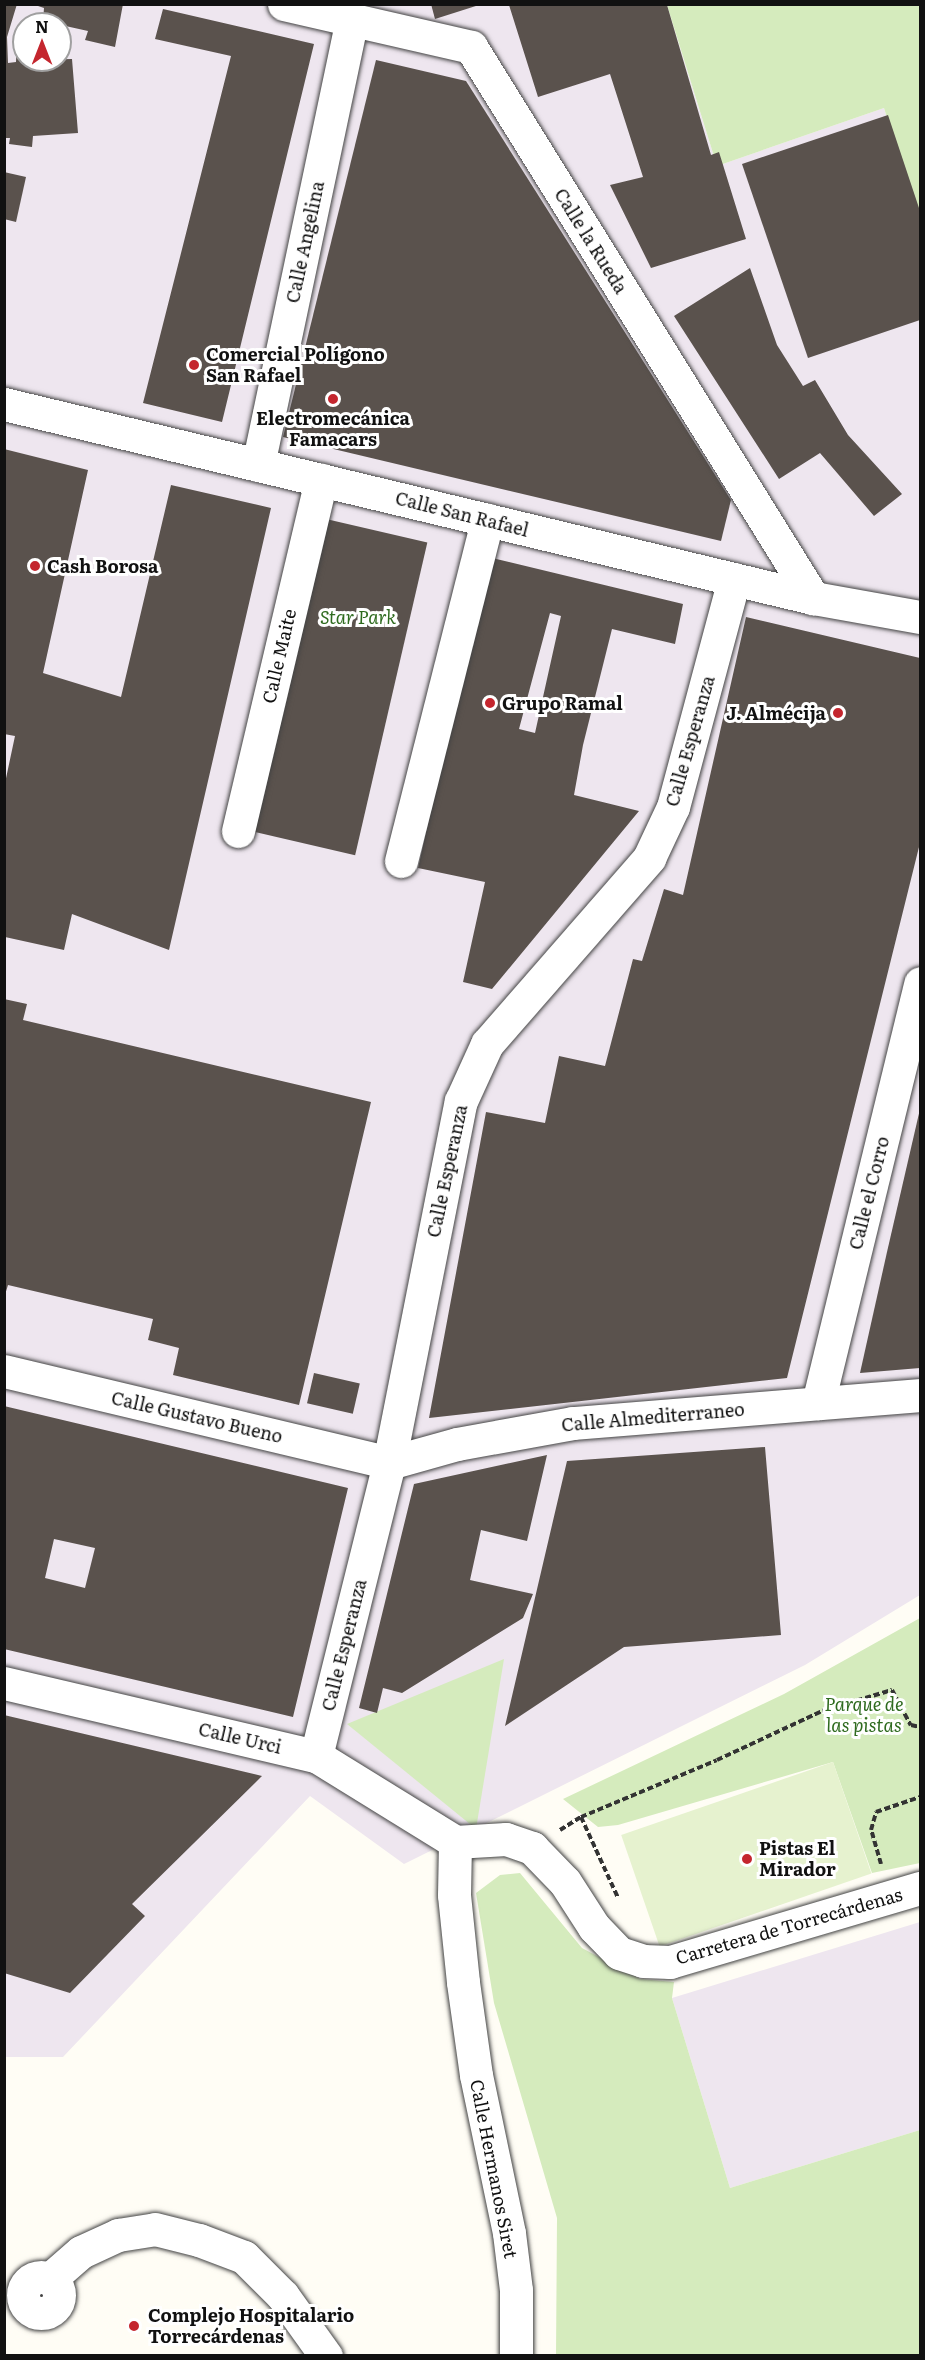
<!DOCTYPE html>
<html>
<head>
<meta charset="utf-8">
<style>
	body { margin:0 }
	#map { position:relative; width:925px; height:2360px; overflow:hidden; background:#fffdf5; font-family:Literata,serif }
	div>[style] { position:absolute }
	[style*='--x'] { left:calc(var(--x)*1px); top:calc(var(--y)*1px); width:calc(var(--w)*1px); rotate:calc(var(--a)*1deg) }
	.industrial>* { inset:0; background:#eee6ef }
	.green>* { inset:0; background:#d5ebbd }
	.pitch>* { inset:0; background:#e6f2cf; transform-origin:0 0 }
	.building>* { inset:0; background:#5a524d; transform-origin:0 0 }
	.path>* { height:4px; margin-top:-2px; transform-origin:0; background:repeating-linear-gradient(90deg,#333 0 6px,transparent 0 9px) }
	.roads { filter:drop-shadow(0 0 2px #444) drop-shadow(0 0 2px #444) }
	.minor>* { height:33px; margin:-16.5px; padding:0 16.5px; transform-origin:16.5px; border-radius:16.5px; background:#fff }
	.minor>.ring { margin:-16.5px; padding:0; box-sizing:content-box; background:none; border:33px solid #fff; border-radius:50% }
	.dots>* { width:16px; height:16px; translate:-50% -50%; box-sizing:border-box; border:3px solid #fff; border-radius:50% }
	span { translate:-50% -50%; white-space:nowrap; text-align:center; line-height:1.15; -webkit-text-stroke:6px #fff; paint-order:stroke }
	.street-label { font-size:18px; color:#111 }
	.poi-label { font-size:18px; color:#111; font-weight:700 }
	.left { translate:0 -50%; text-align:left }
	.right { translate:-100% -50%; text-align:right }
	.park-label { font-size:18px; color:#2f6b1f; font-style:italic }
	.frame { position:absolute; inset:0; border:6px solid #111; pointer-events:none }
	.north { position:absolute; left:12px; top:12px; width:60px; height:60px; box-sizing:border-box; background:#fff; border:2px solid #a0a0a0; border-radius:50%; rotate:0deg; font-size:16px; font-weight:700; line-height:24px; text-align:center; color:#111 }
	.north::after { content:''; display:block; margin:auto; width:21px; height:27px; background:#c4262e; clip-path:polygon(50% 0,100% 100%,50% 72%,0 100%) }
</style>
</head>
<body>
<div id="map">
	<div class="industrial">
		<div style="clip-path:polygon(evenodd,5px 5px,667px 5px,717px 166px,884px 108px,920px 222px,920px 1595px,805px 1665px,404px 1864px,310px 1796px,63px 2057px,5px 2057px,5px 5px,24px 24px,60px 24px,60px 60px,24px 60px,24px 24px)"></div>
		<div style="clip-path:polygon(920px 1922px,920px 2130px,730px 2188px,672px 1998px)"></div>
	</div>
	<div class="green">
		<div style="clip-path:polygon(667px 5px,920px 5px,920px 222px,884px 108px,717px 166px)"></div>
		<div style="clip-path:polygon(920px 1618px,920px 1863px,872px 1873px,833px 1762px,618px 1825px,598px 1827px,563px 1799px,784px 1694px)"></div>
		<div style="clip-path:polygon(504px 1659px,476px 1829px,347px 1724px)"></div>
		<div style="clip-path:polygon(520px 1873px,582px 1948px,640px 1979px,674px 1982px,672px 1998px,730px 2188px,920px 2130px,920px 2355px,556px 2355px,557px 2218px,494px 2003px,476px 1893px,500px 1875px)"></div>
	</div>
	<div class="pitch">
		<div style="left:833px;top:1762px;width:118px;height:224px;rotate:71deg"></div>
	</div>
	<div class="building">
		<div style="clip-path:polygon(4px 4px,17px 4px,7px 37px,8px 63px,16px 62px,17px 36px,24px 36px,24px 60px,72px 59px,78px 133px,33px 136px,32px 147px,9px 144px,10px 138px,4px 138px)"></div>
		<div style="clip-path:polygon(32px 4px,123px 4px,115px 47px,85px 40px,88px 31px,43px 21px,44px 8px)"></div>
		<div style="clip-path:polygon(431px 4px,479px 4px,479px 5px,435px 19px)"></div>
		<div style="clip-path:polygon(509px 5px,667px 5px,711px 155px,719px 152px,746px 239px,651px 268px,610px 185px,643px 177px,610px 74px,538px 97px)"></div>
		<div style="clip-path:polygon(163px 9px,314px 44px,222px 422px,143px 403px,231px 56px,155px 39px)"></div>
		<div style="clip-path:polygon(376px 60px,466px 81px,731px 500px,721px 541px,283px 437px)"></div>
		<div style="clip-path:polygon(888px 115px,920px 211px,920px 320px,808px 358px,742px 164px)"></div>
		<div style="clip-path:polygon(4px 172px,26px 177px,16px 222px,4px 219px)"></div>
		<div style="clip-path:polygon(750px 268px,777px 345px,803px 386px,815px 380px,848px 435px,902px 494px,874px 516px,820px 453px,779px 479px,674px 316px)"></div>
		<div style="clip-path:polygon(4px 449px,88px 470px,43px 673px,121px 697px,171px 485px,271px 508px,169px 950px,72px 914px,64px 950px,5px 937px,5px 783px,15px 736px,4px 734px)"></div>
		<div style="left:326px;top:519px;width:104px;height:321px;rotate:13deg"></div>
		<div style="clip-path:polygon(evenodd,488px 557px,683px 604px,675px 644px,612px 629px,583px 745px,574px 795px,639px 811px,492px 989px,463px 982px,485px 882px,418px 868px,488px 557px,550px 613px,561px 616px,535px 733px,519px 729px,550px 613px)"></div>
		<div style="clip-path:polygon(746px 617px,920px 658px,920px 843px,787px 1378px,429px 1418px,486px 1112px,545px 1123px,559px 1056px,605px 1066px,633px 959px,642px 961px,664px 889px,683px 895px)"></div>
		<div style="clip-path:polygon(4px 999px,27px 1004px,23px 1020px,371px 1102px,299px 1405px,173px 1375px,179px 1348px,148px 1340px,153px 1319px,8px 1285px,4px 1298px)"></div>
		<div style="clip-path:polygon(920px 1109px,920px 1368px,860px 1373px,887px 1252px)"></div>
		<div style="left:314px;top:1373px;width:47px;height:31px;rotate:13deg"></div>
		<div style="clip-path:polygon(evenodd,4px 1406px,348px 1488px,293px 1717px,4px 1649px,4px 1406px,54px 1539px,95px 1548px,85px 1588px,45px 1578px,54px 1539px)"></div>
		<div style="clip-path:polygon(765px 1447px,781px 1635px,624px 1647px,505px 1726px,567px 1461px)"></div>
		<div style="clip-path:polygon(547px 1455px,527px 1541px,481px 1530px,470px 1580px,533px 1594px,523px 1618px,402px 1693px,383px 1688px,377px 1713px,359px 1708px,414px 1484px)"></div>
		<div style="clip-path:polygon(4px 1715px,262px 1776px,132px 1904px,145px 1916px,70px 1993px,4px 1973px)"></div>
	</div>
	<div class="path">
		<div style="--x:581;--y:1817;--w:89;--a:65.4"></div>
		<div style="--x:560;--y:1830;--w:25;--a:-32"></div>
		<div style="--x:581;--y:1817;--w:147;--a:-22.7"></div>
		<div style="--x:717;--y:1760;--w:116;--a:-25"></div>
		<div style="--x:822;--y:1711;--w:73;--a:-16.7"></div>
		<div style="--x:892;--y:1690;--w:40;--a:62"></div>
		<div style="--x:911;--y:1725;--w:9;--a:13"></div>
		<div style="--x:881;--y:1864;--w:35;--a:-106"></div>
		<div style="--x:871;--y:1830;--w:19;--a:-74"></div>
		<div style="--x:876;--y:1812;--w:46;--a:-18.8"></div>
	</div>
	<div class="roads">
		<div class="minor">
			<div style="--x:284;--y:4;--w:192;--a:12.9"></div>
			<div style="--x:471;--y:47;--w:649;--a:58.17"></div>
			<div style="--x:4;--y:404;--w:832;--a:13.49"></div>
			<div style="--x:813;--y:598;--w:109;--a:10.1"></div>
			<div style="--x:258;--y:465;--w:456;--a:-78.1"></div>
			<div style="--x:238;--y:831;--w:361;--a:-76.7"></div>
			<div style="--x:401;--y:861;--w:352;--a:-75.8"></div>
			<div style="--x:4;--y:1371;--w:396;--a:13.4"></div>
			<div style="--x:389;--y:1463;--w:71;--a:-15.6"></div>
			<div style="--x:457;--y:1444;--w:118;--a:-10.3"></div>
			<div style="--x:573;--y:1423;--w:348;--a:-4.6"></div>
			<div style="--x:818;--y:1403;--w:432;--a:-76.3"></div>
			<div style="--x:4;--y:1683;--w:320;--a:13.2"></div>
			<div style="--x:316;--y:1756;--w:163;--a:31.7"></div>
			<div style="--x:316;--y:1756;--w:302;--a:-76"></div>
			<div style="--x:389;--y:1463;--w:369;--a:-78.8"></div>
			<div style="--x:461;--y:1101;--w:63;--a:-65.5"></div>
			<div style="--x:487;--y:1044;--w:247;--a:-48.9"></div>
			<div style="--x:649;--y:858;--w:56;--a:-64.8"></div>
			<div style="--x:673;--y:807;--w:236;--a:-75"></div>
			<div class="ring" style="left:23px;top:2277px;width:3px;height:3px"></div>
			<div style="--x:50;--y:2279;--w:41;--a:-41.1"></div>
			<div style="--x:81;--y:2252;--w:41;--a:-24.7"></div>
			<div style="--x:118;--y:2235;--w:37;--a:-9"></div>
			<div style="--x:155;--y:2229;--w:45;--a:14"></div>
			<div style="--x:199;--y:2240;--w:48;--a:20.7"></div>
			<div style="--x:244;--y:2257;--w:55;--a:45"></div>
			<div style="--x:283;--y:2296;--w:74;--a:54.4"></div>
			<div style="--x:516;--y:2356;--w:66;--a:-90"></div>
			<div style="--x:516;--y:2290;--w:57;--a:-97"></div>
			<div style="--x:509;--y:2233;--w:161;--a:-101.8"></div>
			<div style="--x:476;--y:2075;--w:94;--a:-98"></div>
			<div style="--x:463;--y:1982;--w:87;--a:-95.9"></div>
			<div style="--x:454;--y:1895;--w:53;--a:-88.9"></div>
			<div style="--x:455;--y:1842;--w:51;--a:-3.4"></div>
			<div style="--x:506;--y:1839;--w:28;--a:19"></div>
			<div style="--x:532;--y:1848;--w:47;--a:45.9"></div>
			<div style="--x:565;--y:1882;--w:54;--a:57.2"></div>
			<div style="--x:594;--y:1927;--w:36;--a:46"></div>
			<div style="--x:619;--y:1953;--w:25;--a:18"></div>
			<div style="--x:643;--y:1961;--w:27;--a:2"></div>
			<div style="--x:670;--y:1962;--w:261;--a:-16.5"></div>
		</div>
	</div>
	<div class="dots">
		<div style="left:194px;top:365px;background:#c4262e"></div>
		<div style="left:333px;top:399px;background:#c4262e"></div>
		<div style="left:35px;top:566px;background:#c4262e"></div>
		<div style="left:490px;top:703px;background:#c4262e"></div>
		<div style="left:838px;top:713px;background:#c4262e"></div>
		<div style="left:747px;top:1859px;background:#c4262e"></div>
		<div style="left:134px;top:2326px;background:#c4262e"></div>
	</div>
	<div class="street-label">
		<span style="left:591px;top:241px;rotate:58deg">Calle la Rueda</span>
		<span style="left:305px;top:242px;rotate:-78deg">Calle Angelina</span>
		<span style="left:462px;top:514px;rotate:14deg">Calle San Rafael</span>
		<span style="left:279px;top:656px;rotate:-77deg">Calle Maite</span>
		<span style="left:690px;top:741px;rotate:-74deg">Calle Esperanza</span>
		<span style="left:447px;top:1171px;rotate:-78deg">Calle Esperanza</span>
		<span style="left:869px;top:1193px;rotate:-76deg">Calle el Corro</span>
		<span style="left:197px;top:1417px;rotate:13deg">Calle Gustavo Bueno</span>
		<span style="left:653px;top:1417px;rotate:-5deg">Calle Almediterraneo</span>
		<span style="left:344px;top:1645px;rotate:-76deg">Calle Esperanza</span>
		<span style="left:240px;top:1738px;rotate:13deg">Calle Urci</span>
		<span style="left:789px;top:1926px;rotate:-16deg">Carretera de Torrecárdenas</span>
		<span style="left:494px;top:2169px;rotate:79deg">Calle Hermanos Siret</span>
	</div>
	<div class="poi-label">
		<span class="left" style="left:206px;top:365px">Comercial Polígono<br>San Rafael</span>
		<span style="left:333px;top:429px">Electromecánica<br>Famacars</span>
		<span class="left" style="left:47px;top:566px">Cash Borosa</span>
		<span class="left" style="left:502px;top:703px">Grupo Ramal</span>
		<span class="right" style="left:826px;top:713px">J. Almécija</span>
		<span class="left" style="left:759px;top:1859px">Pistas El<br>Mirador</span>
		<span class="left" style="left:148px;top:2326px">Complejo Hospitalario<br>Torrecárdenas</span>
	</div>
	<div class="park-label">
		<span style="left:358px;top:617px">Star Park</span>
		<span style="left:864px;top:1715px">Parque de<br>las pistas</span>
	</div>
	<div class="frame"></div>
	<div class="north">N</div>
</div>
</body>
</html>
